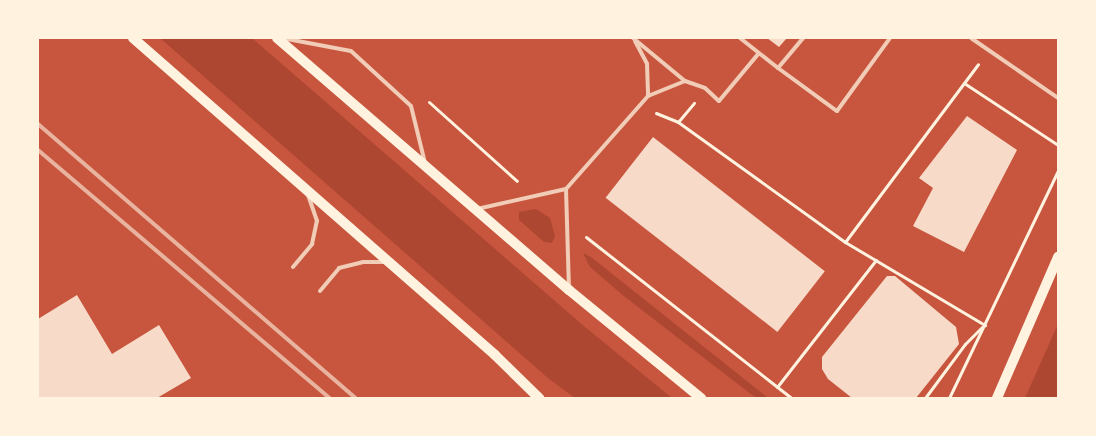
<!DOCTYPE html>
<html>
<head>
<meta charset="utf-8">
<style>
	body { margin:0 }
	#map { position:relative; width:1096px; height:436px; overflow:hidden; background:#c8553d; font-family:Barlow,sans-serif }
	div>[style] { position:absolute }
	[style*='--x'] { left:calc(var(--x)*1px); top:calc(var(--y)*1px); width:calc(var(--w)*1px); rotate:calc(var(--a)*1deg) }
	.green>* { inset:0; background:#ae4732 }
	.building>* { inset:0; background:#f7dbc8; transform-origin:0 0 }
	.path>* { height:3px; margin:-1.5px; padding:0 1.5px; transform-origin:1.5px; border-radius:1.5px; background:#fff3e0 }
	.service>* { height:4px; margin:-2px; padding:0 2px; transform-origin:2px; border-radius:2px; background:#f1ccb7 }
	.secondary>* { height:10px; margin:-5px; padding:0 5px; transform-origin:5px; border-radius:5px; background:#fff3e0 }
	.rail>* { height:4px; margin:-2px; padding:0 2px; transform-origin:2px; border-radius:2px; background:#e9b49f }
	span { translate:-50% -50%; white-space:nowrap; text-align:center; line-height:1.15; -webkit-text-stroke:5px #fff3e0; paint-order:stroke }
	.frame { position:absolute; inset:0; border:39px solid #fff3e0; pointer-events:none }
</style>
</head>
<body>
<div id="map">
	<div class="green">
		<div style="clip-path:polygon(160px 38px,252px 38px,585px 327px,672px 398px,575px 398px,549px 379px)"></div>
		<div style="clip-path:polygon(536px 209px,550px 218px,555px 236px,552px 243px,544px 242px,519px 220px,519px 212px)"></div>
		<div style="clip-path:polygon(583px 253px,591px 257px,768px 398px,756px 398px,625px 297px,590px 267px)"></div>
		<div style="clip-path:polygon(1058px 324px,1058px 398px,1025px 398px)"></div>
	</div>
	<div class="building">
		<div style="clip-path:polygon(767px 38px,787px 38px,779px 47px)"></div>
		<div style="clip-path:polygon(967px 116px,1017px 150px,964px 252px,913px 226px,933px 188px,919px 178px)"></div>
		<div style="left:653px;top:137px;width:218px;height:77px;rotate:38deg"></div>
		<div style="clip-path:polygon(887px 276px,895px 276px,956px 327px,959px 344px,916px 398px,852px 398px,828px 379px,822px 369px,822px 357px)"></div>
		<div style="clip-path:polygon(77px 295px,112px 354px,159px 325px,191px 378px,157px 398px,38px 398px,38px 319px)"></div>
	</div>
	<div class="path">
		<div style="--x:964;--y:83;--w:113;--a:33.4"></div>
		<div style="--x:429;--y:102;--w:118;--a:41.9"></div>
		<div style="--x:656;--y:113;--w:24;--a:22"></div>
		<div style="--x:678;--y:122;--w:206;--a:35.7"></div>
		<div style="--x:845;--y:242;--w:163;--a:30.7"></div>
		<div style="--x:678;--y:122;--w:25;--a:-50"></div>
		<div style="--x:586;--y:237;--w:261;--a:38.1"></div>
		<div style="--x:845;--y:242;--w:222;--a:-53.2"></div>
		<div style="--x:777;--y:387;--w:161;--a:-52.1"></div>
		<div style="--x:925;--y:398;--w:67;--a:-53.5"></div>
		<div style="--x:965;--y:344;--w:24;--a:-45"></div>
		<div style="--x:949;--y:398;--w:252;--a:-64.4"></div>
	</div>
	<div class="service">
		<div style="--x:282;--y:38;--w:70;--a:10.7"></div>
		<div style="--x:351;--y:51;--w:81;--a:42.5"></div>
		<div style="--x:411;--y:106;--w:59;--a:76.2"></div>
		<div style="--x:633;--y:38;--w:67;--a:39.6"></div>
		<div style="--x:740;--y:38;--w:48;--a:38.3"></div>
		<div style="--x:778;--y:68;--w:39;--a:-50"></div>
		<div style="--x:971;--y:38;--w:106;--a:34.6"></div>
		<div style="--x:635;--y:41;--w:26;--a:62"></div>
		<div style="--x:647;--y:64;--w:32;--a:88"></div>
		<div style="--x:778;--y:68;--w:73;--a:36.1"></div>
		<div style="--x:837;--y:111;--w:90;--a:-54"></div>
		<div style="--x:566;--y:189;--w:124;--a:-48.6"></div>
		<div style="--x:648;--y:96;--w:40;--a:-22"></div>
		<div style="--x:685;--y:81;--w:21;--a:19"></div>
		<div style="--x:705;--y:88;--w:19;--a:43"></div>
		<div style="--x:719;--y:101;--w:62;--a:-50.2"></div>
		<div style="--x:477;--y:209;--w:91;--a:-12.7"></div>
		<div style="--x:566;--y:189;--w:99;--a:88.3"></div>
		<div style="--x:293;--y:267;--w:30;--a:-50"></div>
		<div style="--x:312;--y:244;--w:24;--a:-78"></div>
		<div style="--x:317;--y:221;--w:28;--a:-109"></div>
		<div style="--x:320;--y:291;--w:30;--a:-50"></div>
		<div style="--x:339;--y:268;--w:25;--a:-14"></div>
		<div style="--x:363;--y:262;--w:23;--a:0"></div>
	</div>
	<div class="secondary">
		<div style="--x:133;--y:38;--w:481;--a:41.2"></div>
		<div style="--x:495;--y:355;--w:62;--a:44.3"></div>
		<div style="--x:277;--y:38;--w:386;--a:40.8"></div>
		<div style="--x:569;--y:290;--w:171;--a:39.3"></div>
		<div style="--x:997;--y:398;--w:154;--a:-66.6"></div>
	</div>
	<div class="rail">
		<div style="--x:38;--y:124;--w:419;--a:40.8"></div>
		<div style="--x:38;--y:150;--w:382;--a:40.4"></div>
	</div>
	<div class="frame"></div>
</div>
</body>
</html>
